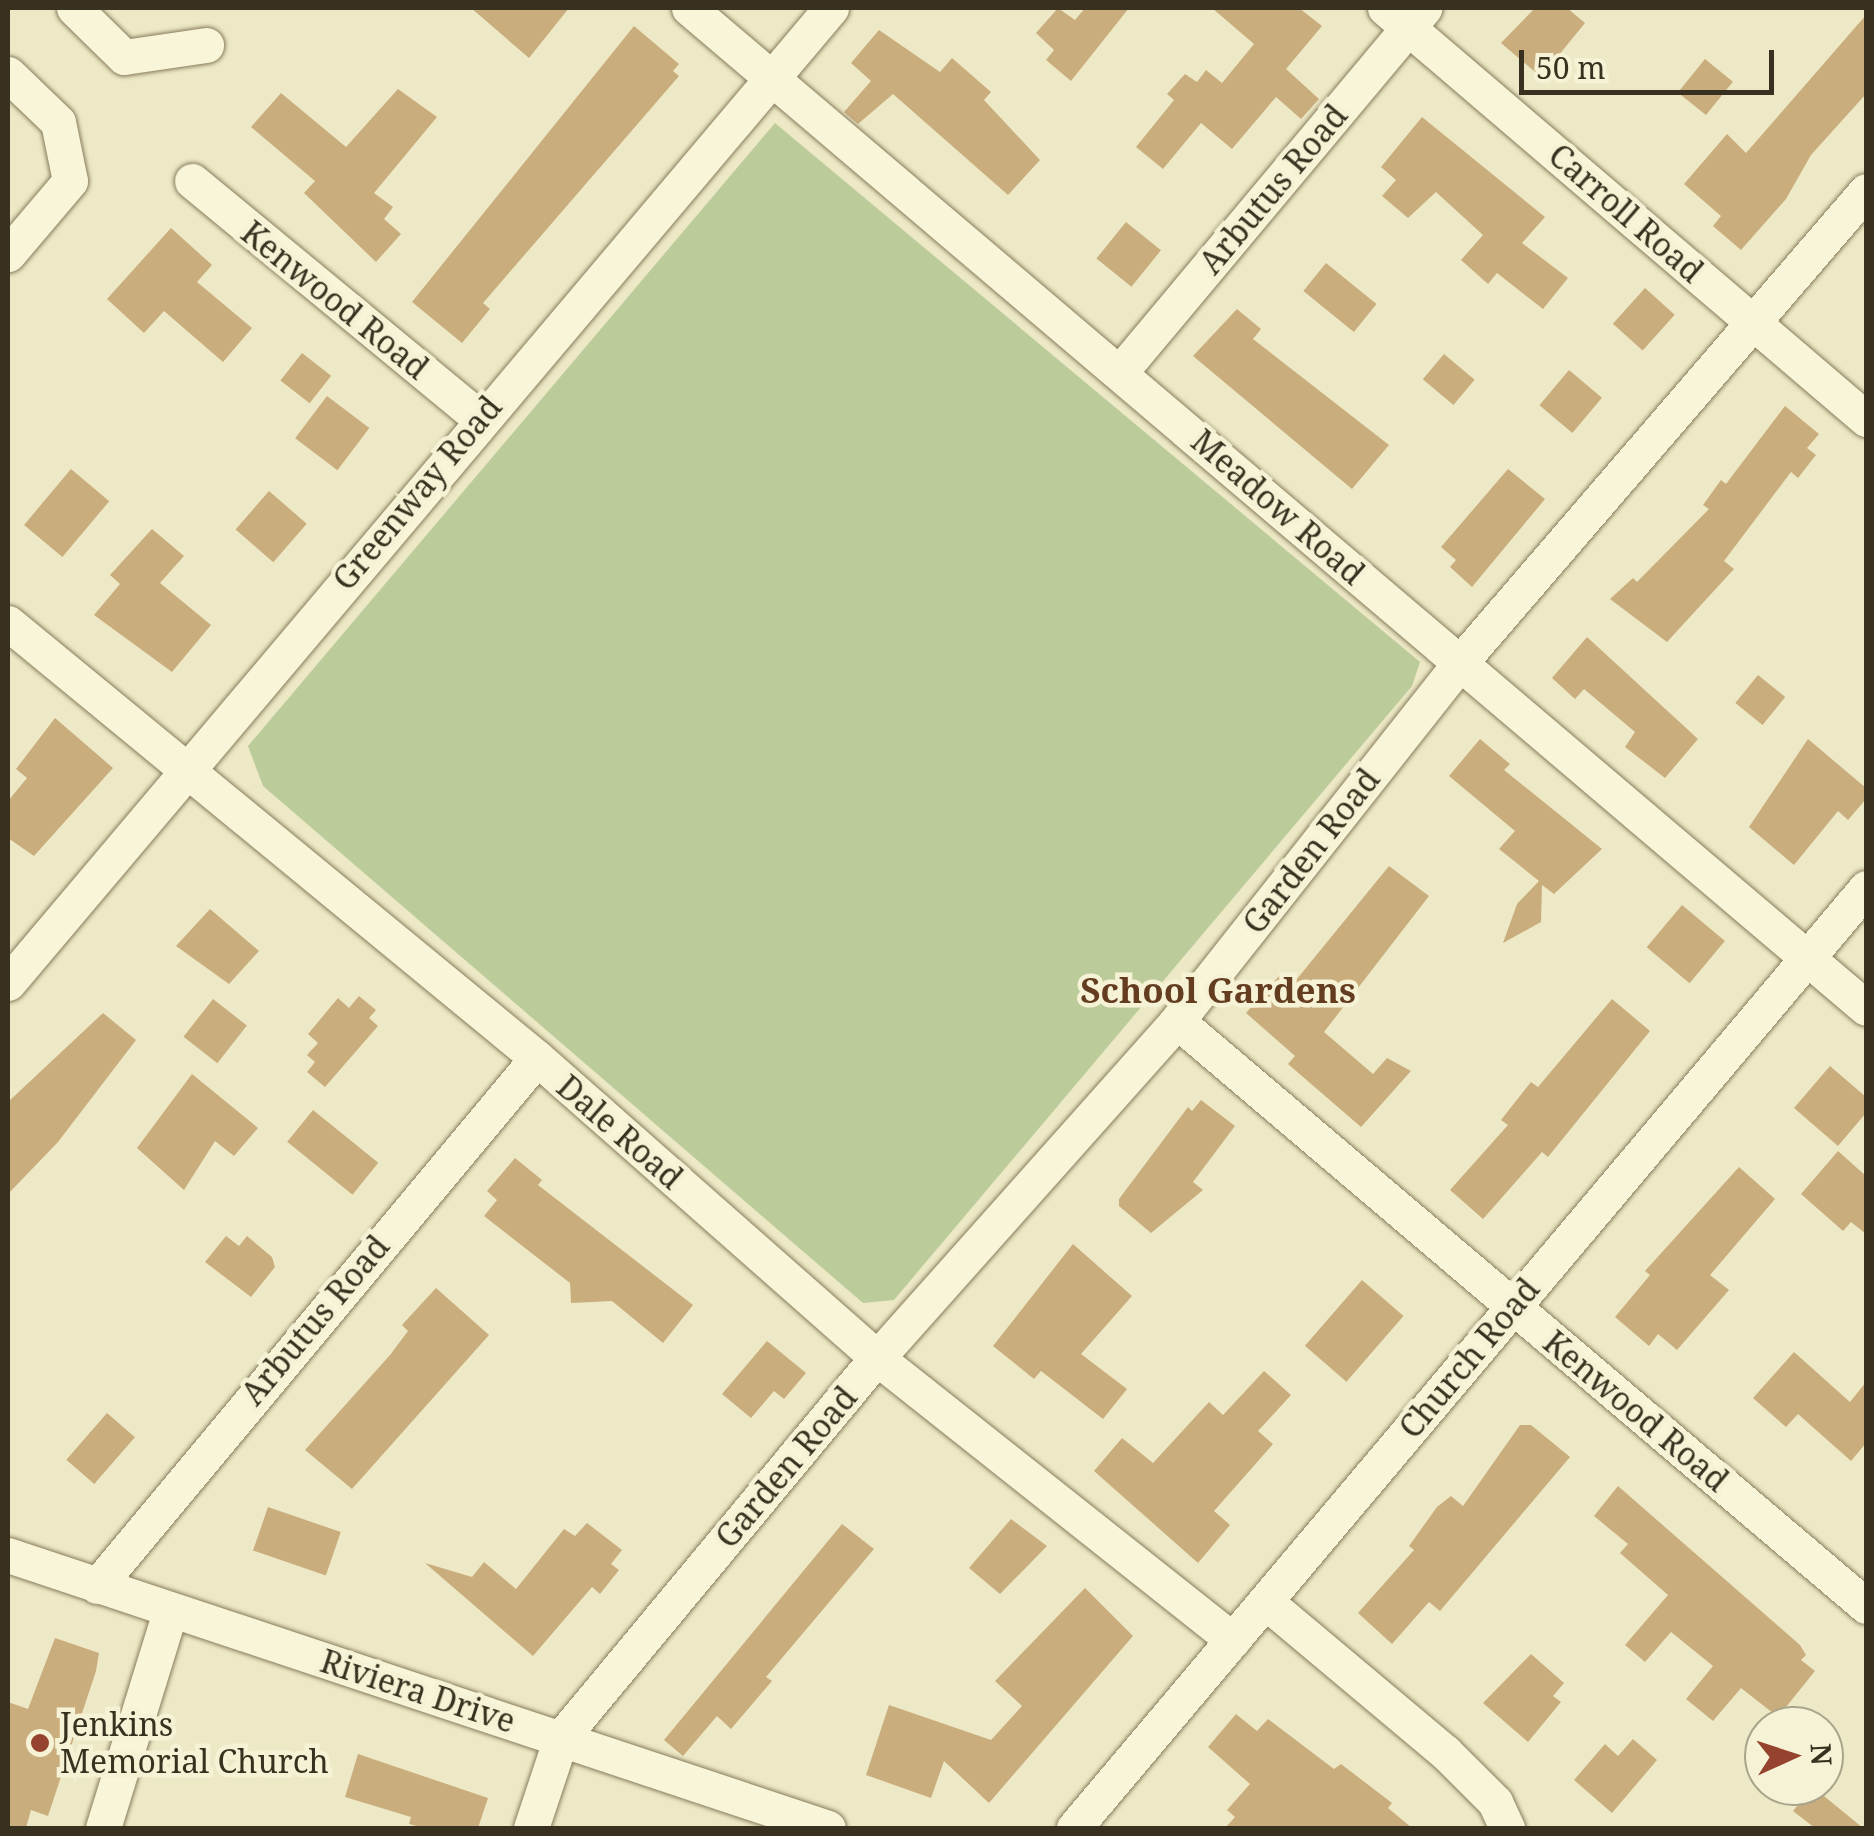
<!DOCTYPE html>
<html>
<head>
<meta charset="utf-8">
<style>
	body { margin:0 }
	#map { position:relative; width:1874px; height:1836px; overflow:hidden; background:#ede9c6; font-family:"Noto Serif",serif }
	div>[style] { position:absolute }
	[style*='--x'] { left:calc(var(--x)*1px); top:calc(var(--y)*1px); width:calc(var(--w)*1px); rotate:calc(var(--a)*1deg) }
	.green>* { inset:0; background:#bbcb9a }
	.building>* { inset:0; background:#caad7d; transform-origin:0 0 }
	.roads { filter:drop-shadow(0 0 2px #887c5c) drop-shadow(0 0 2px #887c5c) }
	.minor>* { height:35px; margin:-17.5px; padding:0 17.5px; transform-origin:17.5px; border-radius:17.5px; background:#f8f5d9 }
	.dots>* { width:28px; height:28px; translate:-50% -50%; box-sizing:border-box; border:5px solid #f5f2d5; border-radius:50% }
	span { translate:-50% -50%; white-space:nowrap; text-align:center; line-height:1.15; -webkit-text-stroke:9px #f5f2d5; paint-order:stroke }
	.street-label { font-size:32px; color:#38311f }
	.poi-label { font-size:32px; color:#38311f }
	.left { translate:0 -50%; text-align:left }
	.neighbourhood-label { font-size:35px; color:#643c20; font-weight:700 }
	.frame { position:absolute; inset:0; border:10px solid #38311f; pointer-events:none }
	.north { position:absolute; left:1744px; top:1706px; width:100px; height:100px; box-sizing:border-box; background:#f5f2d5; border:2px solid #a9a58c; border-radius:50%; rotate:87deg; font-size:28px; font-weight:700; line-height:40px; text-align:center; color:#38311f }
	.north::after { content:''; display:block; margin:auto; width:35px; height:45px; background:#95422e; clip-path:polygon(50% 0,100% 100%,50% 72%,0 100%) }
	.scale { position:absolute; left:1519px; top:50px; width:255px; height:45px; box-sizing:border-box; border:5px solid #38311f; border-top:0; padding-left:12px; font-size:30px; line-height:35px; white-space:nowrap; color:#38311f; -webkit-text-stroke:8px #f5f2d5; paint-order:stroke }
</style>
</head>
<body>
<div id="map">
	<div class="green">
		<div style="clip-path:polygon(775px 123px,1420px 662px,1412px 686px,894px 1300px,863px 1303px,263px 786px,248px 746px)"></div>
	</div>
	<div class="building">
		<div style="clip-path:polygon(471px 8px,569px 8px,529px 58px)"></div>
		<div style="clip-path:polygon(1058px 8px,1075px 20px,1085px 8px,1129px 8px,1071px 81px,1046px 60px,1054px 50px,1036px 33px)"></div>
		<div style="clip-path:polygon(1212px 8px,1299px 8px,1322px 26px,1286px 69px,1319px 99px,1301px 119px,1276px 97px,1232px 149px,1201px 123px,1163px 169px,1136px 147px,1174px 100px,1167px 94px,1185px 74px,1197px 82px,1206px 70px,1222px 83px,1254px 44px)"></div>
		<div style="clip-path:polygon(1535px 8px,1567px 8px,1585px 23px,1541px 77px,1501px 43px)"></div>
		<div style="clip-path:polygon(1866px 15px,1866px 94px,1811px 155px,1786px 199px,1741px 250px,1713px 226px,1721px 216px,1684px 184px,1727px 134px,1746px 153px)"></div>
		<div style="clip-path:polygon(634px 26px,679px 64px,673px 71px,679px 76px,483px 303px,490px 309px,462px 343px,412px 302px)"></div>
		<div style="clip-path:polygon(879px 30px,940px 72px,952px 58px,991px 92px,984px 100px,1040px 160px,1008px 195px,893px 94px,858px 124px,844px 112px,871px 81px,851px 63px)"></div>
		<div style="left:1705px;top:59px;width:36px;height:43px;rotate:39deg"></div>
		<div style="clip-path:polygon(398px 89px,437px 117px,374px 193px,393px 207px,384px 219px,401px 234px,376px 262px,304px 193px,315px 181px,251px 127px,281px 93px,346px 147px)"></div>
		<div style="clip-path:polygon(1422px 117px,1545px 217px,1522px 243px,1568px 278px,1543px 309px,1497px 273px,1488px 284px,1461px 260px,1483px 235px,1436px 192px,1408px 218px,1382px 196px,1396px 180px,1381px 167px)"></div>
		<div style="left:1126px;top:222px;width:45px;height:47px;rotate:39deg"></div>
		<div style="clip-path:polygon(171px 228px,212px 265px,197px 282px,252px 328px,223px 362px,164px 311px,144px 333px,107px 299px)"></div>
		<div style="left:1326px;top:263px;width:65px;height:36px;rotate:39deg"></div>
		<div style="left:1645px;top:288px;width:40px;height:48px;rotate:42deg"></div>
		<div style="clip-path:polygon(1237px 309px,1261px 329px,1253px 339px,1389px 445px,1352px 489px,1193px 356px)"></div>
		<div style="left:302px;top:353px;width:37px;height:35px;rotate:38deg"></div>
		<div style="left:1444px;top:354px;width:40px;height:33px;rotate:40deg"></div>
		<div style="left:1569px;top:370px;width:43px;height:46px;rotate:40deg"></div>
		<div style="left:327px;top:396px;width:53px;height:53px;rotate:37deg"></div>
		<div style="clip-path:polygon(1785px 406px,1819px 434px,1807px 448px,1816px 455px,1798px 478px,1791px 472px,1724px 561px,1734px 569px,1667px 642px,1610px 599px,1633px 578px,1637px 582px,1709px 509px,1703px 505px,1721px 480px,1726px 484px)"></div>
		<div style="left:71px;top:469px;width:50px;height:73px;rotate:40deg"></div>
		<div style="clip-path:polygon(1508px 469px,1545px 499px,1472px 587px,1450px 567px,1456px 560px,1441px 547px)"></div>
		<div style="left:269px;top:491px;width:50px;height:51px;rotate:41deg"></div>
		<div style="clip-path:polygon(152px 529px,184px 556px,160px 583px,211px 625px,172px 672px,94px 615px,120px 584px,110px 575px)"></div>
		<div style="clip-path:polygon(1587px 637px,1698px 739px,1665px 778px,1625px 747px,1635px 732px,1584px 689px,1575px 699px,1552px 678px)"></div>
		<div style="left:1758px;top:675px;width:35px;height:36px;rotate:39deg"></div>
		<div style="clip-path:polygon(55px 718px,113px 768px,34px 856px,8px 838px,8px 801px,27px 778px,16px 769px)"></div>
		<div style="clip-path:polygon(1480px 739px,1510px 764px,1504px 770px,1602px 849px,1554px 894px,1542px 885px,1541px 922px,1503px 943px,1517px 904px,1539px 881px,1499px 849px,1515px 831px,1449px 776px)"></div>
		<div style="clip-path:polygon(1808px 739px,1866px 788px,1866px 799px,1848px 820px,1838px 811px,1794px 865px,1749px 827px)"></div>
		<div style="clip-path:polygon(1389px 866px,1429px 896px,1324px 1032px,1373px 1074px,1387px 1058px,1411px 1071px,1361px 1127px,1288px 1064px,1295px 1056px,1246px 1013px,1280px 975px,1292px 985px)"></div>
		<div style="left:1682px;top:905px;width:56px;height:55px;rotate:40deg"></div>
		<div style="clip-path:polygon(210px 909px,259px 951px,229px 984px,176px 946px)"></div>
		<div style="clip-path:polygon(359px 996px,376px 1010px,369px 1018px,378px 1026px,325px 1087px,307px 1072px,315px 1062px,307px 1055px,318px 1043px,308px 1034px,338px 998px,349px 1008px)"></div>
		<div style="left:213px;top:999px;width:43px;height:48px;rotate:38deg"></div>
		<div style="clip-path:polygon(1612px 999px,1650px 1031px,1548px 1157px,1542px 1152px,1483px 1219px,1450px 1190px,1508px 1125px,1501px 1120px,1531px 1082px,1538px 1087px)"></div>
		<div style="clip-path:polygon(103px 1013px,136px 1040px,58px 1142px,8px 1194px,8px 1102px)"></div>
		<div style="clip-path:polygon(1830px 1066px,1866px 1097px,1866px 1113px,1838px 1146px,1794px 1108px)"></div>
		<div style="clip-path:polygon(192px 1074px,258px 1128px,234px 1156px,215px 1141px,184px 1190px,137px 1148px)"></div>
		<div style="clip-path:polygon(1201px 1100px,1235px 1126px,1193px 1182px,1203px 1190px,1151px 1233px,1119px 1206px,1119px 1199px,1188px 1107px,1192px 1111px)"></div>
		<div style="left:313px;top:1110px;width:84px;height:41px;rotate:39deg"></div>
		<div style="clip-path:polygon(1838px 1151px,1866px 1176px,1866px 1234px,1851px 1222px,1843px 1231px,1801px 1194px)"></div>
		<div style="clip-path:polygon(515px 1158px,542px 1180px,538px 1185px,693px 1305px,663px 1343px,612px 1301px,571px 1303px,570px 1283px,484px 1216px,497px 1200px,487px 1191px)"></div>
		<div style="clip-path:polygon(1739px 1167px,1775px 1199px,1710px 1275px,1729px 1290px,1677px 1350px,1658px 1334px,1649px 1346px,1615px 1317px,1650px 1275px,1645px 1271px)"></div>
		<div style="clip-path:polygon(226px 1236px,239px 1246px,247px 1236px,272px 1257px,275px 1267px,251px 1297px,205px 1262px)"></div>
		<div style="clip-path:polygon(1073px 1244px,1132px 1296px,1081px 1354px,1127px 1389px,1103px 1419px,1041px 1371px,1034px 1379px,993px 1346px)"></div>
		<div style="left:1362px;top:1280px;width:55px;height:87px;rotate:41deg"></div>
		<div style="clip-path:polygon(436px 1288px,489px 1335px,352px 1489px,305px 1450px,390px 1355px,408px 1331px,402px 1325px)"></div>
		<div style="clip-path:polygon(767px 1341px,806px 1373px,784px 1399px,774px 1391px,751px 1418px,722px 1394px)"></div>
		<div style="clip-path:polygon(1794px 1352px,1850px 1402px,1866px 1382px,1866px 1443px,1851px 1461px,1798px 1414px,1786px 1427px,1753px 1398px)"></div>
		<div style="clip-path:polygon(1264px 1371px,1291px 1395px,1258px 1431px,1273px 1444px,1214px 1511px,1230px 1525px,1198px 1563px,1094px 1471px,1122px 1438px,1153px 1463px,1209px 1402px,1223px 1415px)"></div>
		<div style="left:107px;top:1413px;width:37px;height:62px;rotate:41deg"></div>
		<div style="clip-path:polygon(1520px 1425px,1531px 1425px,1570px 1457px,1440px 1611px,1429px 1602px,1392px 1644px,1358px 1613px,1414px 1550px,1409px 1546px,1437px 1507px,1451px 1496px,1463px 1506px)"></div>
		<div style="clip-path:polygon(1618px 1486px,1800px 1645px,1806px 1655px,1801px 1660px,1815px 1671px,1778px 1717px,1741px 1688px,1713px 1721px,1686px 1699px,1713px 1666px,1671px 1632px,1645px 1662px,1625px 1645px,1668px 1595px,1620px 1553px,1628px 1544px,1594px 1516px)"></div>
		<div style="left:268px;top:1507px;width:77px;height:46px;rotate:19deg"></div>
		<div style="clip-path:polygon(1011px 1519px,1047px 1546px,1000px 1594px,969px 1568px)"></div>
		<div style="clip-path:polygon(587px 1523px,622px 1550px,611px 1564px,619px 1570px,600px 1594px,592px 1587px,533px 1656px,425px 1563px,472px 1577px,484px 1562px,516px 1589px,564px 1529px,575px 1536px)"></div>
		<div style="clip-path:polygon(842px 1524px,874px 1549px,766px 1677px,772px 1681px,731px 1729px,717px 1716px,683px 1756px,664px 1740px)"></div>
		<div style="clip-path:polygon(1085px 1588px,1133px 1636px,989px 1803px,944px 1761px,931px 1798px,866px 1775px,889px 1705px,991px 1740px,1022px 1706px,995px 1681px)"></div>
		<div style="clip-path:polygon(55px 1638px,99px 1653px,96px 1671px,48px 1816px,31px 1810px,26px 1828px,8px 1828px,8px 1702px,28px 1709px)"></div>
		<div style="clip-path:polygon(1531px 1654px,1564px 1683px,1553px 1696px,1561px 1702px,1528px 1742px,1483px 1703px)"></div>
		<div style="clip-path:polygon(1236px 1714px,1257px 1731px,1268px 1719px,1334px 1769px,1341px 1764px,1392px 1803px,1388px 1808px,1412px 1828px,1225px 1828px,1235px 1817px,1227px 1810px,1250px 1784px,1208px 1747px)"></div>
		<div style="clip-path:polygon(1633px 1739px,1657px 1760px,1612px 1813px,1574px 1780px,1605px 1744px,1618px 1756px)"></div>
		<div style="clip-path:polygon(358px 1754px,488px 1798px,478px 1828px,424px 1828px,409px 1824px,411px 1817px,345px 1797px)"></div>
		<div style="clip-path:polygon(1813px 1787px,1863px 1828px,1815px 1828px,1793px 1811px)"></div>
	</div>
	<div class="roads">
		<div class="minor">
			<div style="--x:74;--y:8;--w:70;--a:44.4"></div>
			<div style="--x:124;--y:57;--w:83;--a:-8.3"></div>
			<div style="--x:689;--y:8;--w:1544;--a:40.35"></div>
			<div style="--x:1385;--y:8;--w:633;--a:40.51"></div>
			<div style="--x:8;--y:74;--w:69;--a:43.8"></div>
			<div style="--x:58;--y:122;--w:60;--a:78.5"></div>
			<div style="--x:70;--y:181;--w:96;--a:130.3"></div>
			<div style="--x:192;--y:181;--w:372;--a:39.5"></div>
			<div style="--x:1121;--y:371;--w:473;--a:-50.1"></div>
			<div style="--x:8;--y:623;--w:685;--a:39.43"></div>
			<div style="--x:537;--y:1058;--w:453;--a:41.4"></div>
			<div style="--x:877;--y:1358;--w:454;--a:38.4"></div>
			<div style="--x:8;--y:983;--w:1276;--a:-49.83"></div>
			<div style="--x:1177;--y:1021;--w:904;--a:40.33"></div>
			<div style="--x:8;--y:1555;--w:864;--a:18.41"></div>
			<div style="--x:97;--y:1586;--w:687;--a:-50.19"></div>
			<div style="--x:1266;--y:1602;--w:234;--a:40"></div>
			<div style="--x:1445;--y:1752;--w:71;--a:45"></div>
			<div style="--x:1495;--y:1802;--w:29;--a:65"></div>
			<div style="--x:103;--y:1828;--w:227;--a:-72.8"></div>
			<div style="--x:531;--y:1828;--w:95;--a:-71.6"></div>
			<div style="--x:561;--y:1738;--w:494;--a:-50.3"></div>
			<div style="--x:877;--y:1358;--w:451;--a:-48.3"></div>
			<div style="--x:1177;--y:1021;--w:454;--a:-51.7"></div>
			<div style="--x:1458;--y:665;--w:625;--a:-49.28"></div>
			<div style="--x:1074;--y:1828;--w:1229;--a:-49.88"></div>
		</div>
	</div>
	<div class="dots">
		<div style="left:40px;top:1743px;background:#95422e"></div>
	</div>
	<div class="street-label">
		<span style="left:1273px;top:189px;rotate:-50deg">Arbutus Road</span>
		<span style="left:1626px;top:213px;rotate:41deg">Carroll Road</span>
		<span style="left:335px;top:300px;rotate:39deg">Kenwood Road</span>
		<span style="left:417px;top:493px;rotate:-50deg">Greenway Road</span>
		<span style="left:1278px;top:507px;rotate:41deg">Meadow Road</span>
		<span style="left:1311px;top:851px;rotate:-52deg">Garden Road</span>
		<span style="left:620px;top:1132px;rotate:41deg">Dale Road</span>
		<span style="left:315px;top:1320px;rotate:-50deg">Arbutus Road</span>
		<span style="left:1469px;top:1358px;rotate:-50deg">Church Road</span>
		<span style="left:1636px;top:1411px;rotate:40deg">Kenwood Road</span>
		<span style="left:786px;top:1467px;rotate:-50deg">Garden Road</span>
		<span style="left:418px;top:1691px;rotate:18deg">Riviera Drive</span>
	</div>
	<div class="poi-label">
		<span class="left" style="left:60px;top:1743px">Jenkins<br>Memorial Church</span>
	</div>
	<div class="neighbourhood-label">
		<span style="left:1218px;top:990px">School Gardens</span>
	</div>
	<div class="frame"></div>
	<div class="north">N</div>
	<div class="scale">50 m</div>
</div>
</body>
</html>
